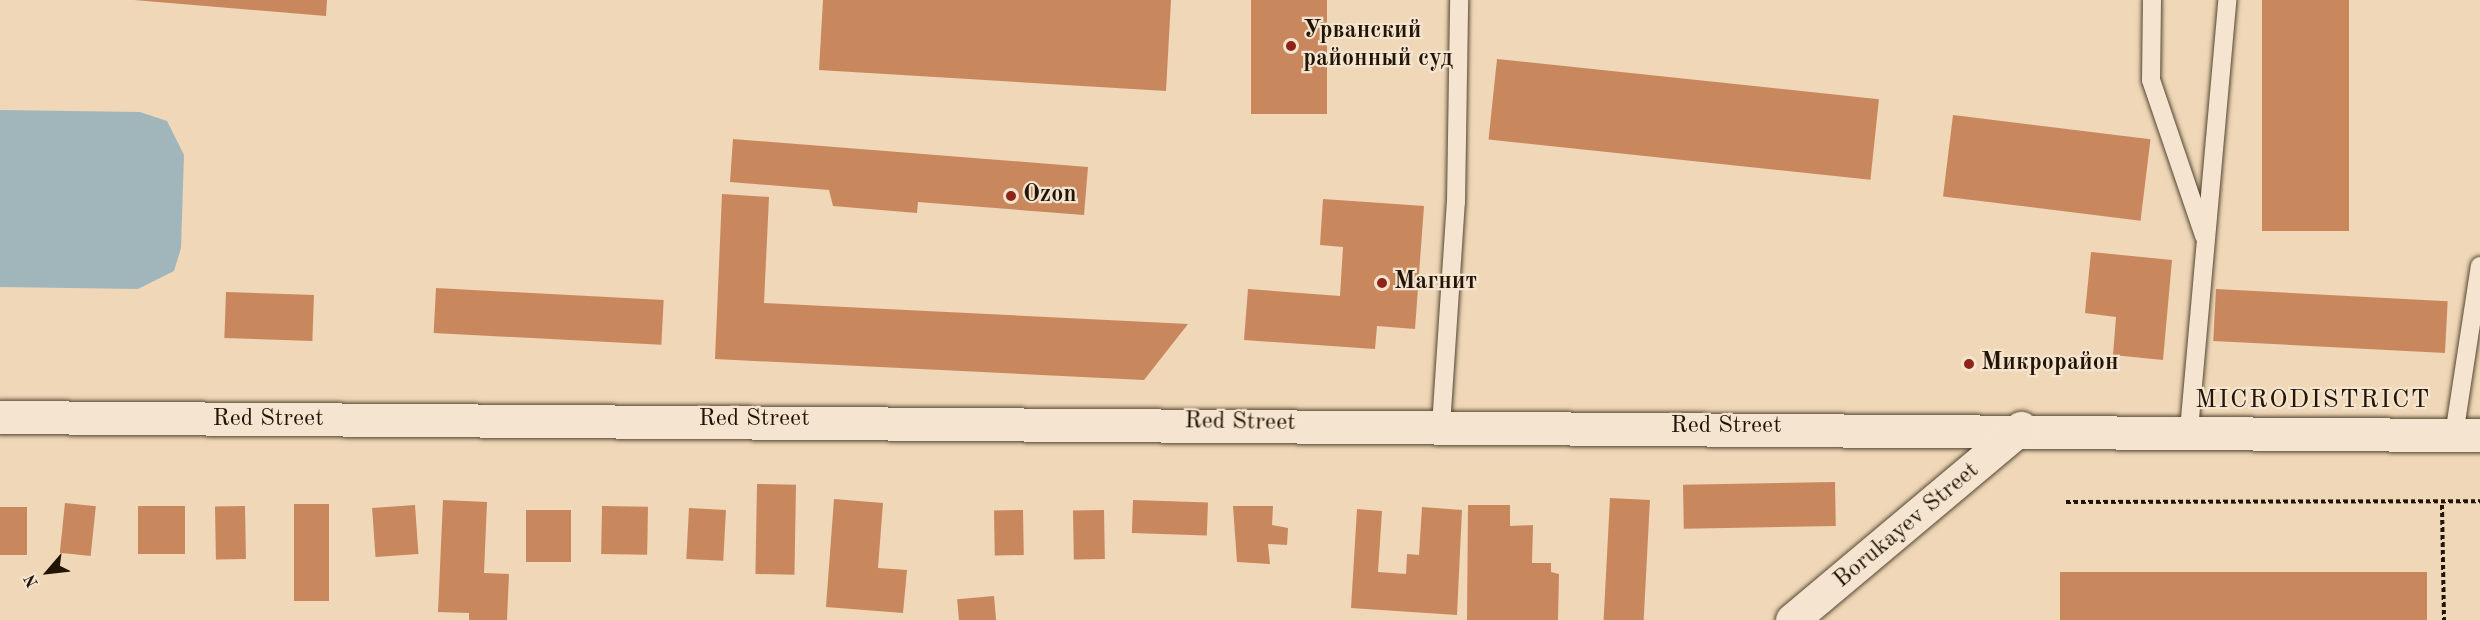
<!DOCTYPE html>
<html>
<head>
<meta charset="utf-8">
<style>
	body { margin:0 }
	#map { position:relative; width:2480px; height:620px; overflow:hidden; background:#efd7b7; font-family:"Old Standard TT",serif }
	div>[style] { position:absolute }
	[style*='--x'] { left:calc(var(--x)*1px); top:calc(var(--y)*1px); width:calc(var(--w)*1px); rotate:calc(var(--a)*1deg) }
	.water>* { inset:0; background:#a1b6bb }
	.building>* { inset:0; background:#c9875d; transform-origin:0 0 }
	.path>* { height:4px; margin-top:-2px; transform-origin:0; background:repeating-linear-gradient(90deg,#221505 0 4.5px,transparent 0 7.5px) }
	.roads { filter:drop-shadow(0 0 2px #554632) drop-shadow(0 0 2px #554632) }
	.service>* { height:18px; margin:-9px; padding:0 9px; transform-origin:9px; border-radius:9px; background:#f5e5d0 }
	.tertiary>* { height:33px; margin:-16.5px; padding:0 16.5px; transform-origin:16.5px; border-radius:16.5px; background:#f5e5d0 }
	.dots>* { width:16px; height:16px; translate:-50% -50%; box-sizing:border-box; border:3px solid #f5e5d0; border-radius:50% }
	span { translate:-50% -50%; white-space:nowrap; text-align:center; line-height:1.15; -webkit-text-stroke:4.5px #f5e5d0; paint-order:stroke }
	.poi-label { font-size:24px; color:#221505; font-weight:700 }
	.left { translate:0 -50%; text-align:left }
	.street-label { font-size:24px; color:#221505 }
	.neighbourhood-label { font-size:26px; color:#221505; letter-spacing:1.5px }
	.north { position:absolute; left:18px; top:542px; width:60px; height:60px; -webkit-text-stroke:4px #f5e5d0; paint-order:stroke; rotate:242deg; font-size:16px; font-weight:700; line-height:24px; text-align:center; color:#221505 }
	.north::after { content:''; display:block; margin:auto; width:21px; height:27px; background:#221505; clip-path:polygon(50% 0,100% 100%,50% 72%,0 100%) }
</style>
</head>
<body>
<div id="map">
	<div class="water">
		<div style="clip-path:polygon(0 110px,140px 112px,167px 121px,184px 155px,181px 248px,174px 271px,138px 289px,0 287px)"></div>
	</div>
	<div class="building">
		<div style="clip-path:polygon(134px 0,327px 0,326px 16px)"></div>
		<div style="clip-path:polygon(823px 0,1171px 0,1166px 91px,819px 70px)"></div>
		<div style="left:1251px;top:0;width:76px;height:114px"></div>
		<div style="left:2262px;top:0;width:87px;height:231px"></div>
		<div style="left:1497px;top:59px;width:384px;height:81px;rotate:6deg"></div>
		<div style="left:1953px;top:115px;width:199px;height:82px;rotate:7deg"></div>
		<div style="clip-path:polygon(733px 139px,1088px 167px,1084px 215px,918px 202px,917px 213px,833px 206px,829px 190px,730px 182px)"></div>
		<div style="clip-path:polygon(722px 194px,769px 197px,764px 303px,1188px 324px,1144px 380px,715px 359px)"></div>
		<div style="clip-path:polygon(1323px 199px,1424px 206px,1415px 329px,1377px 326px,1375px 349px,1244px 340px,1248px 289px,1340px 296px,1343px 247px,1320px 245px)"></div>
		<div style="clip-path:polygon(2091px 252px,2172px 260px,2163px 360px,2113px 355px,2116px 317px,2085px 313px)"></div>
		<div style="left:436px;top:288px;width:228px;height:45px;rotate:3deg"></div>
		<div style="left:2216px;top:289px;width:232px;height:52px;rotate:3deg"></div>
		<div style="left:226px;top:292px;width:88px;height:46px;rotate:2deg"></div>
		<div style="left:1835px;top:482px;width:44px;height:152px;rotate:89deg"></div>
		<div style="left:757px;top:484px;width:39px;height:90px;rotate:1deg"></div>
		<div style="left:1610px;top:498px;width:40px;height:122px;rotate:3deg"></div>
		<div style="clip-path:polygon(834px 499px,883px 503px,878px 568px,907px 570px,903px 613px,826px 607px)"></div>
		<div style="clip-path:polygon(443px 500px,487px 502px,484px 573px,509px 574px,507px 620px,469px 620px,469px 613px,438px 612px)"></div>
		<div style="left:1133px;top:500px;width:75px;height:33px;rotate:2deg"></div>
		<div style="left:65px;top:503px;width:31px;height:50px;rotate:6deg"></div>
		<div style="left:294px;top:504px;width:35px;height:97px"></div>
		<div style="left:415px;top:505px;width:49px;height:43px;rotate:86deg"></div>
		<div style="clip-path:polygon(1468px 505px,1510px 505px,1510px 526px,1533px 525px,1532px 563px,1551px 563px,1551px 572px,1559px 574px,1558px 620px,1467px 620px)"></div>
		<div style="left:138px;top:506px;width:47px;height:48px"></div>
		<div style="left:245px;top:506px;width:53px;height:30px;rotate:89deg"></div>
		<div style="left:602px;top:506px;width:46px;height:48px;rotate:1deg"></div>
		<div style="clip-path:polygon(1233px 506px,1273px 506px,1272px 525px,1288px 528px,1287px 545px,1268px 544px,1270px 564px,1237px 562px)"></div>
		<div style="left:0;top:507px;width:27px;height:48px"></div>
		<div style="clip-path:polygon(1422px 507px,1462px 510px,1457px 615px,1351px 608px,1357px 509px,1382px 511px,1378px 572px,1406px 574px,1407px 554px,1419px 555px)"></div>
		<div style="left:689px;top:508px;width:37px;height:51px;rotate:3deg"></div>
		<div style="left:526px;top:510px;width:45px;height:52px"></div>
		<div style="left:1023px;top:510px;width:45px;height:29px;rotate:89deg"></div>
		<div style="left:1104px;top:510px;width:49px;height:31px;rotate:89deg"></div>
		<div style="left:2060px;top:572px;width:367px;height:48px"></div>
		<div style="left:994px;top:596px;width:24px;height:37px;rotate:85deg"></div>
	</div>
	<div class="path">
		<div style="--x:2066;--y:502;--w:414;--a:-0.1"></div>
		<div style="--x:2442;--y:505;--w:115;--a:89"></div>
	</div>
	<div class="roads">
		<div class="service">
			<div style="--x:2152;--y:0;--w:80;--a:90.7"></div>
			<div style="--x:2151;--y:80;--w:165;--a:71.2"></div>
			<div style="--x:1441;--y:426;--w:225;--a:-86.2"></div>
			<div style="--x:1456;--y:202;--w:202;--a:-89.1"></div>
			<div style="--x:2189;--y:430;--w:432;--a:-84.9"></div>
			<div style="--x:2454;--y:435;--w:171;--a:-81.3"></div>
		</div>
		<div class="tertiary">
			<div style="--x:0;--y:417;--w:2480;--a:0.42"></div>
			<div style="--x:1792;--y:620;--w:299;--a:-40"></div>
		</div>
	</div>
	<div class="dots">
		<div style="left:1291px;top:46px;background:#8f2418"></div>
		<div style="left:1011px;top:196px;background:#8f2418"></div>
		<div style="left:1382px;top:283px;background:#8f2418"></div>
		<div style="left:1969px;top:364px;background:#8f2418"></div>
	</div>
	<div class="poi-label">
		<span class="left" style="left:1303px;top:46px">Урванский<br>районный суд</span>
		<span class="left" style="left:1023px;top:196px">Ozon</span>
		<span class="left" style="left:1394px;top:283px">Магнит</span>
		<span class="left" style="left:1981px;top:364px">Микрорайон</span>
	</div>
	<div class="street-label">
		<span style="left:268px;top:420px">Red Street</span>
		<span style="left:754px;top:420px">Red Street</span>
		<span style="left:1240px;top:423px;rotate:1deg">Red Street</span>
		<span style="left:1726px;top:427px">Red Street</span>
		<span style="left:1907px;top:526px;rotate:-40deg">Borukayev Street</span>
	</div>
	<div class="neighbourhood-label">
		<span style="left:2313px;top:401px">MICRODISTRICT</span>
	</div>
	<div class="north">N</div>
</div>
</body>
</html>
